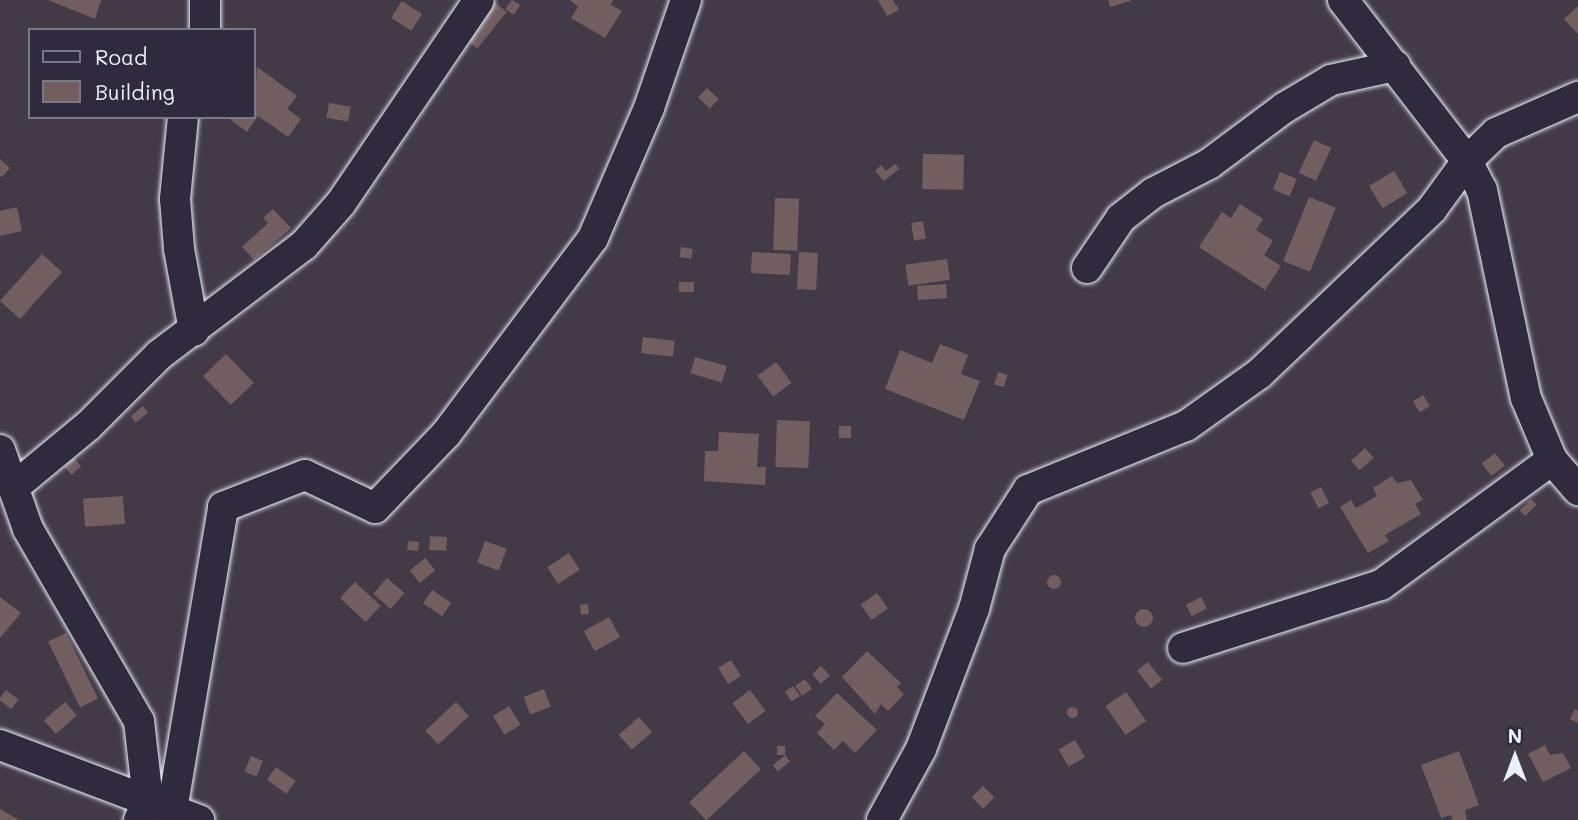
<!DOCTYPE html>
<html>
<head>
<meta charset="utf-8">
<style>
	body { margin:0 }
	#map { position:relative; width:1578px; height:820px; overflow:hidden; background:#433a47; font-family:Mali,sans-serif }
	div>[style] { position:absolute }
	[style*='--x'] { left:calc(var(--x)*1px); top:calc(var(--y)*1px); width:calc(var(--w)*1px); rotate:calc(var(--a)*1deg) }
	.building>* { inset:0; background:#725e5f; transform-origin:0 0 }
	.round { border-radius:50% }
	.roads { filter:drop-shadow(0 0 2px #e8f1f8) drop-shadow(0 0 2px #e8f1f8) }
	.minor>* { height:30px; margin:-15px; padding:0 15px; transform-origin:15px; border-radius:15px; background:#2f2a3d }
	span { translate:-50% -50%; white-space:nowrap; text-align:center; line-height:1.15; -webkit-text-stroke:6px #2f2a3d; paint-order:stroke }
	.legend { position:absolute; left:28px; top:28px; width:228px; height:91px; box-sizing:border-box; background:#2f2a3d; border:2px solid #797a88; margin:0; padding:9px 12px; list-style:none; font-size:21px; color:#e8f1f8 }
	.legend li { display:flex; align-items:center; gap:14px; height:35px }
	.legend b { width:35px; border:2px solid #797a88 }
	.north { position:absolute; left:1480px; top:722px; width:70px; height:70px; -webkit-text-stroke:5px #2f2a3d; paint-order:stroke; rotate:0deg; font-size:19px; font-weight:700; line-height:28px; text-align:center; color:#e8f1f8 }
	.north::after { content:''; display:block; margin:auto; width:24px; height:32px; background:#e8f1f8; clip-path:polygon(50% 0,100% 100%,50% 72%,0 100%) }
</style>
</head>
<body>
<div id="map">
	<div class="building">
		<div style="clip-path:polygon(48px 0,101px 0,95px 19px)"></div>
		<div style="left:492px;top:0;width:19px;height:47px;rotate:39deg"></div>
		<div style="clip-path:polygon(512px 0,520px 5px,514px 15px,505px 9px)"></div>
		<div style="clip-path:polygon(613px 0,611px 5px,622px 11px,605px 38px,571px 18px,578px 7px,570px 0)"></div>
		<div style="clip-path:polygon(878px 0,893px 0,899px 10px,887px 16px)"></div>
		<div style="clip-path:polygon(1108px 0,1130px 0,1130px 1px,1110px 7px)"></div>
		<div style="left:402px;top:1px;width:24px;height:20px;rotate:33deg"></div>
		<div style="clip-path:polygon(1578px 6px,1578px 34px,1564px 19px)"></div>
		<div style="clip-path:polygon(257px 67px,297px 96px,287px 109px,301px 119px,288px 137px,258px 116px,247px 132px,227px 117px,254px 117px)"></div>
		<div style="left:707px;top:88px;width:16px;height:13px;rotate:43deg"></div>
		<div style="left:329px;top:103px;width:22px;height:15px;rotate:10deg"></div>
		<div style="left:1314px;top:140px;width:19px;height:36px;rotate:25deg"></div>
		<div style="left:923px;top:154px;width:41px;height:35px;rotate:1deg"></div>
		<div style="clip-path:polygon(0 159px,10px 168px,2px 177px,0 176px)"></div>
		<div style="clip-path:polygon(895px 164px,899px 169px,884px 181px,875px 171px,881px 165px,886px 171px)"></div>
		<div style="left:1394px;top:171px;width:26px;height:29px;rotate:59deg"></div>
		<div style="left:1280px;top:172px;width:18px;height:19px;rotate:22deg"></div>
		<div style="left:1309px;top:197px;width:29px;height:69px;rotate:22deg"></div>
		<div style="left:775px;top:198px;width:24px;height:52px;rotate:2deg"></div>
		<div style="clip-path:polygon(1240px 204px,1263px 219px,1256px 230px,1273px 241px,1264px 255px,1281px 266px,1265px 290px,1199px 247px,1222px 212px,1231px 218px)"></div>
		<div style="clip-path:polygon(17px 207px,22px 231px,0 236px,0 211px)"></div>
		<div style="clip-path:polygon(273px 209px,291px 228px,254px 260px,242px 247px,268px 223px,263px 218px)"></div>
		<div style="left:923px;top:221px;width:18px;height:12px;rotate:81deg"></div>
		<div style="left:681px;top:247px;width:12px;height:10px;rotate:9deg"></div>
		<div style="left:752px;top:252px;width:39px;height:21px;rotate:3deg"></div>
		<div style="left:799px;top:252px;width:19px;height:37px;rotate:3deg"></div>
		<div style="left:42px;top:254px;width:27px;height:63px;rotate:42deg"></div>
		<div style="left:947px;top:259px;width:21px;height:42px;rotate:82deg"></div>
		<div style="left:679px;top:282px;width:15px;height:10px"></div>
		<div style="left:946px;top:284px;width:14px;height:29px;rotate:86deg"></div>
		<div style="left:643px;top:337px;width:32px;height:16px;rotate:7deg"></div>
		<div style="clip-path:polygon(940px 344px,968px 355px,961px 374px,980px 381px,964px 420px,885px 389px,900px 350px,932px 363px)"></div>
		<div style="left:226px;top:354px;width:40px;height:32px;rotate:46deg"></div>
		<div style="left:695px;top:357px;width:33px;height:17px;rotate:16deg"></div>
		<div style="left:776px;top:362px;width:26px;height:23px;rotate:53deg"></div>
		<div style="left:998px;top:372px;width:10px;height:13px;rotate:17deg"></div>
		<div style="left:1423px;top:395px;width:13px;height:12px;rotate:58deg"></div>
		<div style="left:143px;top:406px;width:8px;height:16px;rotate:50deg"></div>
		<div style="left:777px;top:420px;width:33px;height:47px;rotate:2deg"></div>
		<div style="left:839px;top:426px;width:12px;height:12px"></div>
		<div style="clip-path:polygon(719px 432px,759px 434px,757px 467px,766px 467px,765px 485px,704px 481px,705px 451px,718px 451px)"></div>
		<div style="left:1365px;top:448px;width:13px;height:19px;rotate:48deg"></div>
		<div style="left:1495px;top:453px;width:16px;height:17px;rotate:52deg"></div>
		<div style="left:74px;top:458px;width:11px;height:13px;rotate:49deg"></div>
		<div style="clip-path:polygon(1392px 476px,1397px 483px,1411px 480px,1423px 500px,1415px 504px,1421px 514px,1385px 535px,1389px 541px,1368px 553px,1340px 507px,1351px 500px,1356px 508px,1377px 496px,1373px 488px)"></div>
		<div style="left:1321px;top:487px;width:18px;height:12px;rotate:63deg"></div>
		<div style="left:123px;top:496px;width:28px;height:40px;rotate:86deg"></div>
		<div style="left:1531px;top:499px;width:8px;height:16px;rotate:45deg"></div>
		<div style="left:430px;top:536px;width:17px;height:14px;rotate:3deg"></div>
		<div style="left:408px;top:541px;width:11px;height:9px;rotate:5deg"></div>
		<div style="left:485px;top:541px;width:23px;height:23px;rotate:20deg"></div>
		<div style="left:569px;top:553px;width:20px;height:26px;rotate:57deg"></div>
		<div style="left:425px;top:558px;width:16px;height:20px;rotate:50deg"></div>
		<div class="round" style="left:1047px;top:575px;width:14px;height:14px"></div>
		<div style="left:387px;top:578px;width:23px;height:21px;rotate:41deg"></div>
		<div style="left:355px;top:582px;width:35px;height:22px;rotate:43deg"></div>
		<div style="left:432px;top:590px;width:23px;height:16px;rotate:34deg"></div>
		<div style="left:877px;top:593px;width:19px;height:20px;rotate:55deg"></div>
		<div style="clip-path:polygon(0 597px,21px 613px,0 638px)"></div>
		<div style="left:1201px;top:597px;width:13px;height:17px;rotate:63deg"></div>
		<div style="left:588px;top:604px;width:10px;height:8px;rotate:84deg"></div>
		<div class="round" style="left:1135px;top:609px;width:18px;height:18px"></div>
		<div style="left:609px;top:617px;width:23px;height:29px;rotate:61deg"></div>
		<div style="left:66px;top:633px;width:73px;height:20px;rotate:64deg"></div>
		<div style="clip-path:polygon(867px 651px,901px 683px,897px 687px,904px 694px,888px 711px,881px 704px,875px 714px,842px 677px)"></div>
		<div style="left:731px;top:660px;width:19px;height:15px;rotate:58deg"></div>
		<div style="left:1148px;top:662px;width:23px;height:14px;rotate:52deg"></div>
		<div style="left:821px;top:666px;width:13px;height:12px;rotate:48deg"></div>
		<div style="left:805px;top:679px;width:12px;height:12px;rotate:55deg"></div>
		<div style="left:793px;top:686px;width:12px;height:10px;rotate:55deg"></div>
		<div style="left:544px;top:689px;width:19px;height:22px;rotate:69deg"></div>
		<div style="left:6px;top:690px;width:16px;height:12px;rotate:38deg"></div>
		<div style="left:750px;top:690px;width:26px;height:22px;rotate:53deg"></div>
		<div style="left:1126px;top:692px;width:35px;height:25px;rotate:55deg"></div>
		<div style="clip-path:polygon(837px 693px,877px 730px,855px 753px,843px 741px,834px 750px,817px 733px,825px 724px,815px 716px)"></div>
		<div style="left:65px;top:702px;width:18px;height:28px;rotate:49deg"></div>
		<div style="left:456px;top:702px;width:19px;height:42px;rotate:47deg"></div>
		<div style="left:509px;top:706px;width:22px;height:19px;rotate:58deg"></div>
		<div class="round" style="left:1066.5px;top:706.5px;width:11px;height:11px"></div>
		<div style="clip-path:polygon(1575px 709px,1578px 710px,1578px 723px,1570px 719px)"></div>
		<div style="left:639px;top:717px;width:20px;height:27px;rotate:49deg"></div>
		<div style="left:1075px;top:740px;width:20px;height:19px;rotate:60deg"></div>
		<div style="clip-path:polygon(1545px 745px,1550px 755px,1563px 753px,1571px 768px,1543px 782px,1528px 754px)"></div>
		<div style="left:777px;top:746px;width:8px;height:9px"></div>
		<div style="left:744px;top:751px;width:25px;height:75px;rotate:47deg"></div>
		<div style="clip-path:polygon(1459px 751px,1479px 805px,1465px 810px,1467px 820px,1453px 820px,1451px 815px,1441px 818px,1421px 765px)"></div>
		<div style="left:785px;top:755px;width:8px;height:16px;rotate:50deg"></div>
		<div style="left:251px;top:756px;width:13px;height:17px;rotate:23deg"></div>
		<div style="left:276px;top:767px;width:24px;height:16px;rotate:35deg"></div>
		<div style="left:983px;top:786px;width:16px;height:16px;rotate:45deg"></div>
		<div style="clip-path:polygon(0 809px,19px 820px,0 820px)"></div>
	</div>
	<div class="roads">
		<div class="minor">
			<div style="--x:1343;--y:0;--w:203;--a:52.4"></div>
			<div style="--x:1467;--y:161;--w:33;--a:63"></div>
			<div style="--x:1482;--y:190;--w:213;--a:78.1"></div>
			<div style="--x:1526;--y:398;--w:67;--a:67.2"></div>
			<div style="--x:1552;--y:460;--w:40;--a:49"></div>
			<div style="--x:205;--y:30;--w:30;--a:-90"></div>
			<div style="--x:183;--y:117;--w:82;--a:95.6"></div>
			<div style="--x:175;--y:199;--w:50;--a:85.4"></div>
			<div style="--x:179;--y:249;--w:83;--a:79.6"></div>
			<div style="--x:1087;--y:268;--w:60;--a:-55.8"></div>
			<div style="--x:1121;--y:218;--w:41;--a:-38"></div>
			<div style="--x:1153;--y:193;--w:63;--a:-27.4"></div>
			<div style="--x:1209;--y:164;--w:94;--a:-36.7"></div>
			<div style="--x:1284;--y:108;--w:55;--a:-30.8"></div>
			<div style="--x:1331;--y:80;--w:66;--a:-12.3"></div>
			<div style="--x:0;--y:450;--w:84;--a:70.5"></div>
			<div style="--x:28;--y:529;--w:222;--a:60"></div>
			<div style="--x:139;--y:721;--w:80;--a:83.5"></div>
			<div style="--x:148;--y:800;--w:22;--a:114"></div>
			<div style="--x:13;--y:488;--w:97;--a:-39.6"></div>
			<div style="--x:88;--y:426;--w:100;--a:-45"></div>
			<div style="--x:159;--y:355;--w:182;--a:-37.2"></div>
			<div style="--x:304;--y:245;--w:56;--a:-48.6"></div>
			<div style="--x:341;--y:203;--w:245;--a:-55.8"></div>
			<div style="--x:1183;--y:648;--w:208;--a:-17.7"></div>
			<div style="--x:1381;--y:585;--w:212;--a:-36.2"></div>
			<div style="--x:0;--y:745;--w:213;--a:20.7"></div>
			<div style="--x:172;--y:810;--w:307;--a:-80.4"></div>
			<div style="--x:223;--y:507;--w:88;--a:-21.3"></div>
			<div style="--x:305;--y:475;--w:77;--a:25.2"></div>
			<div style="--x:375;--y:508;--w:103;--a:-46.2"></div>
			<div style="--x:446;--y:434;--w:245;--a:-53.1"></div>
			<div style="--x:593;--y:238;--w:142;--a:-66.7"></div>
			<div style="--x:649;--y:108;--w:114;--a:-71.1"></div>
			<div style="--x:882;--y:820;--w:81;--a:-61.2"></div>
			<div style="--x:921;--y:749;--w:150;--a:-69.3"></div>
			<div style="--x:974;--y:609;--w:62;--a:-75.1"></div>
			<div style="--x:990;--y:549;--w:70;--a:-57.2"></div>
			<div style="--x:1028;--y:490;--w:170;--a:-22.1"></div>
			<div style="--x:1186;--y:426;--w:90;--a:-35.5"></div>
			<div style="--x:1259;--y:374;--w:239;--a:-43.6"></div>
			<div style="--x:1432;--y:209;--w:59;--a:-53.9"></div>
			<div style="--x:1467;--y:161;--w:40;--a:-44"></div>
			<div style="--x:1496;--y:133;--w:90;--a:-23.7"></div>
		</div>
	</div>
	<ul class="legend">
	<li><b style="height:9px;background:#2f2a3d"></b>Road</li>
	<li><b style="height:19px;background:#725e5f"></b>Building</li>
	</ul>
	<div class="north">N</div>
</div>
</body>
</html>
